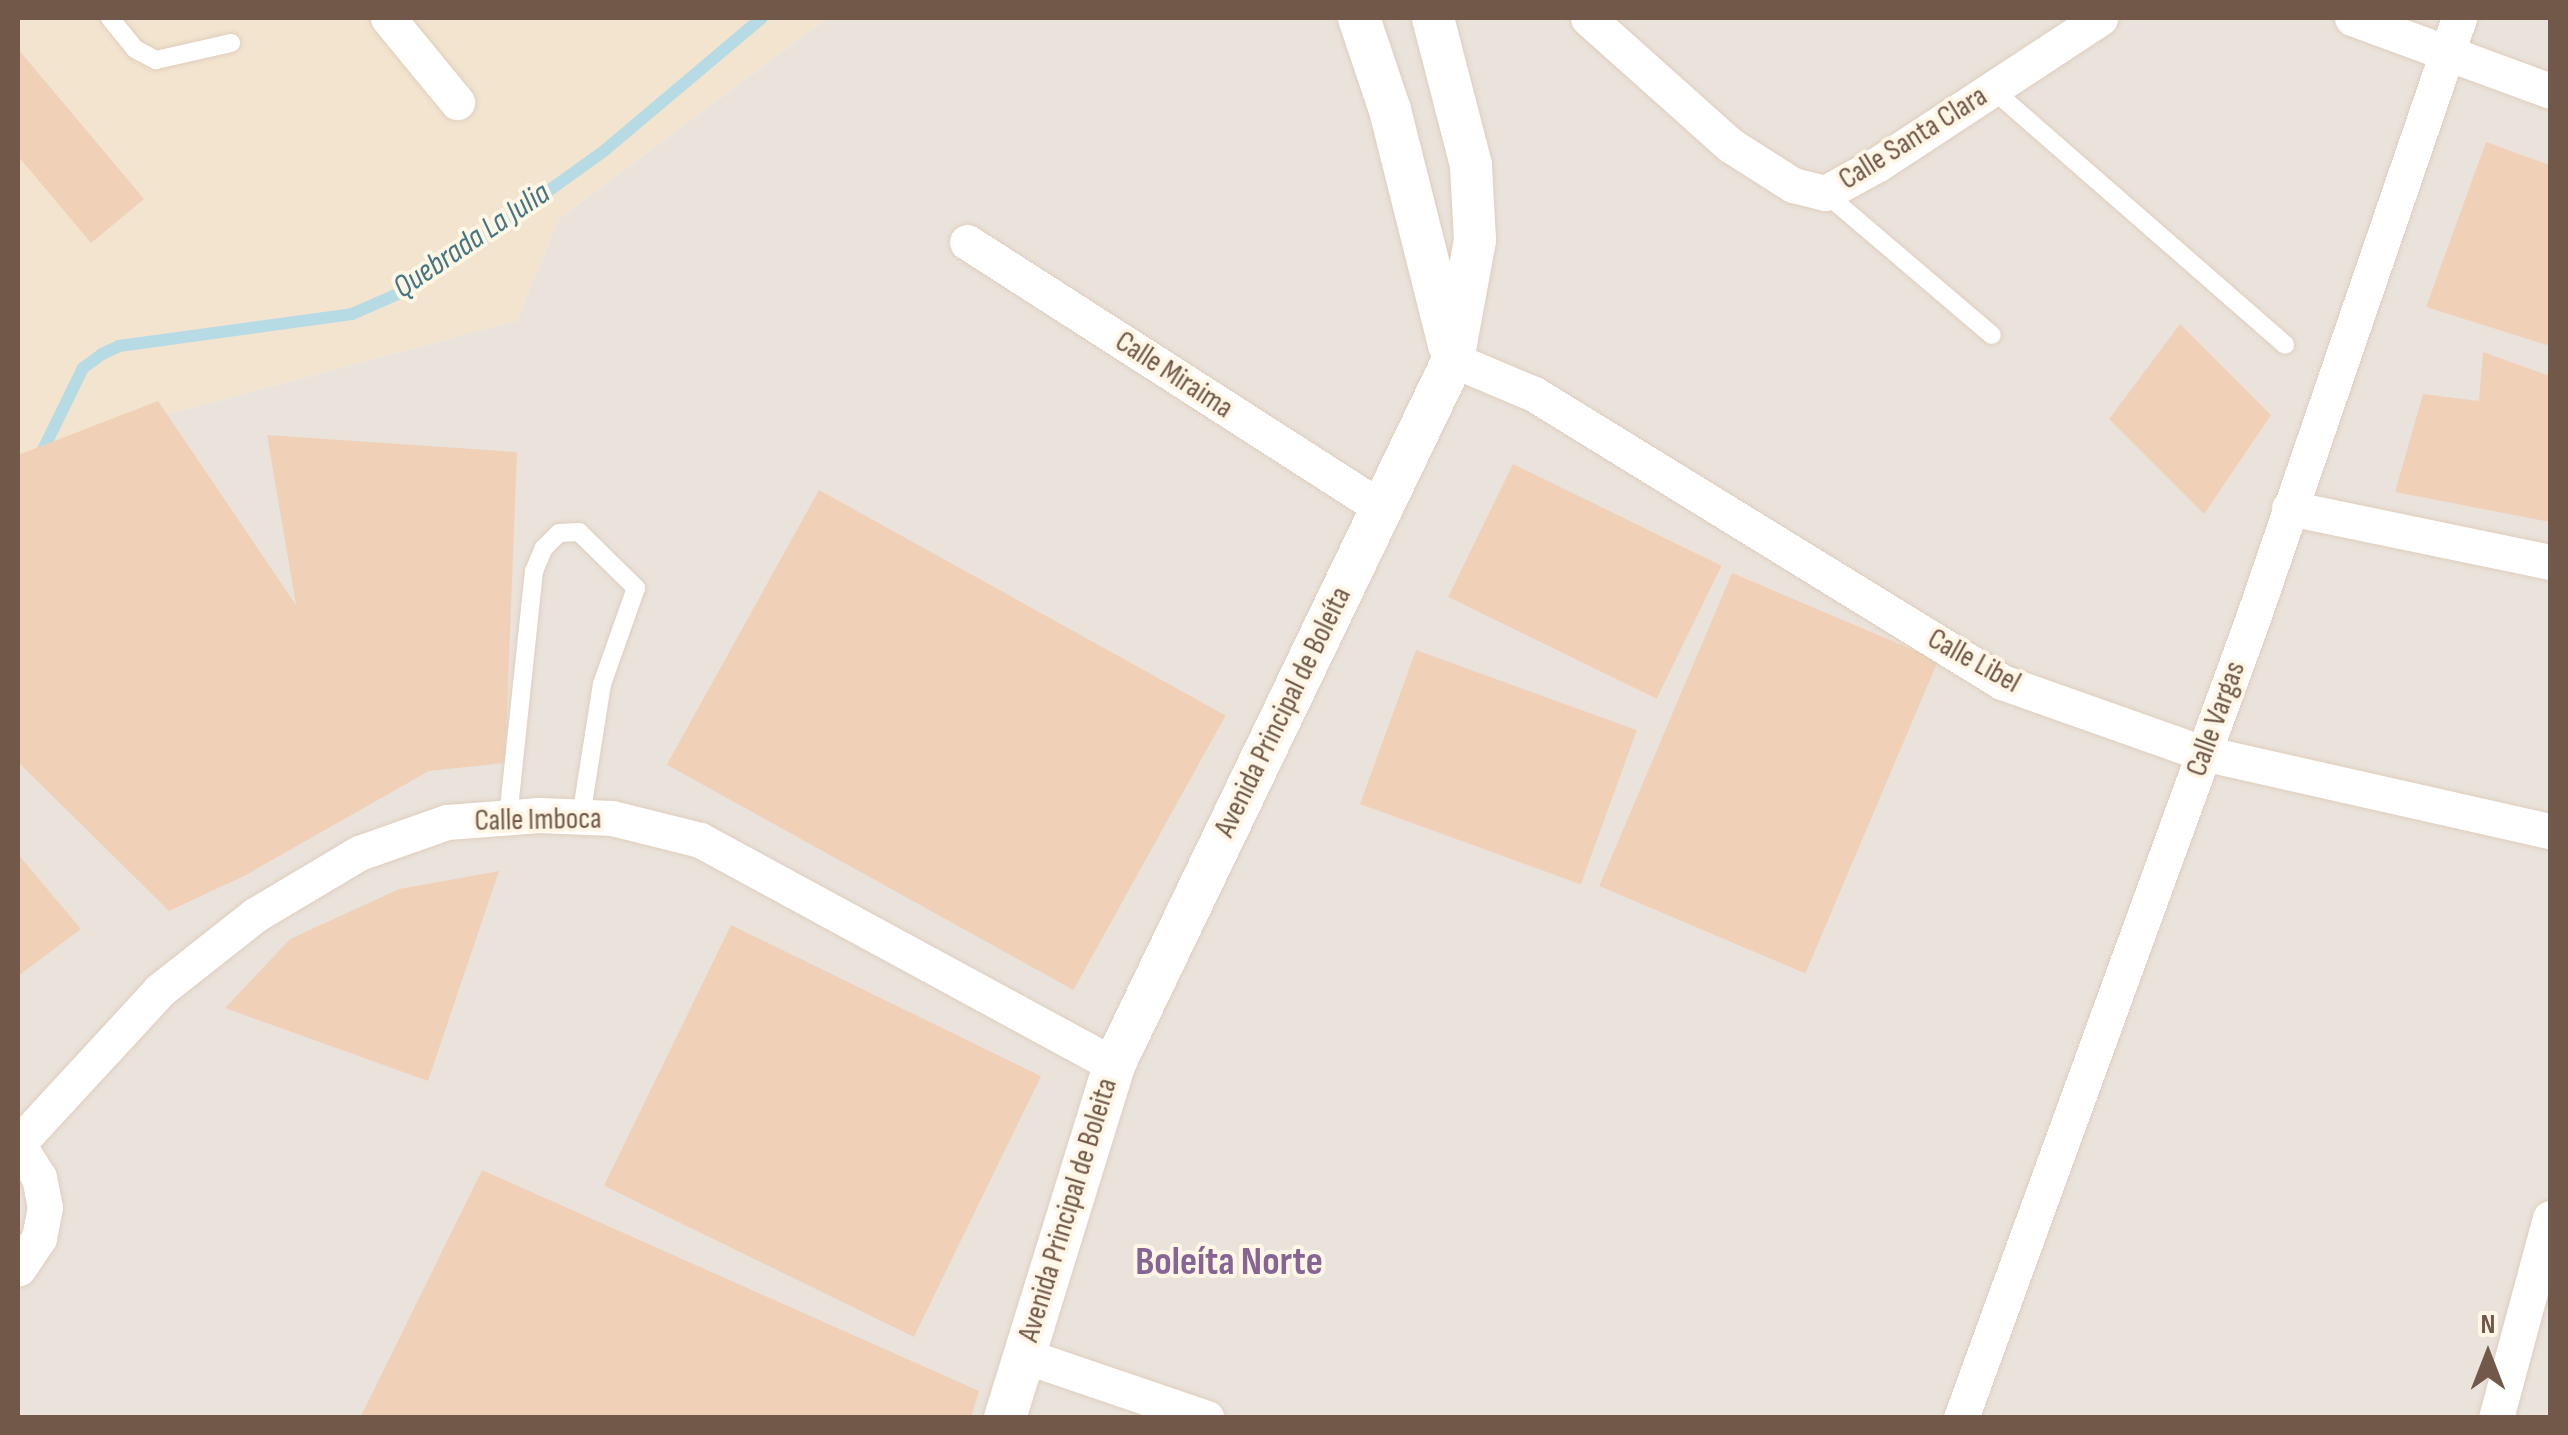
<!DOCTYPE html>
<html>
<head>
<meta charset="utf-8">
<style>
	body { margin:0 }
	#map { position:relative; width:2568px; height:1435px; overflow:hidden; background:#fbf2e0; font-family:"Sofia Sans Condensed",sans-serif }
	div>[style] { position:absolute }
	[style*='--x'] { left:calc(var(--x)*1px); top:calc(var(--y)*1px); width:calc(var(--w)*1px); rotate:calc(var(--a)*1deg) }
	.residential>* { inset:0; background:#f2e4cf }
	.industrial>* { inset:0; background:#eae3dc }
	.stream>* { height:12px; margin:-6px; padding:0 6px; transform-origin:6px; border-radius:6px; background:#b6dbe4 }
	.building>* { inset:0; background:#f0d1b8; transform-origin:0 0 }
	.roads { filter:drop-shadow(0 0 2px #dfcebc) drop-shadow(0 0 2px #dfcebc) }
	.service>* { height:18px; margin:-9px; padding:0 9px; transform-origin:9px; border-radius:9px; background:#fff }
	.minor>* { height:35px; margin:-17.5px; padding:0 17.5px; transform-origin:17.5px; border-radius:17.5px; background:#fff }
	.tertiary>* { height:42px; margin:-21px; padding:0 21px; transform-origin:21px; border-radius:21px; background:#fff }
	span { translate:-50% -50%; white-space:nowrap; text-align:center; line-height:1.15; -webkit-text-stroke:8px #fff6e6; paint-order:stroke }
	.street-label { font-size:30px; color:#715848 }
	.water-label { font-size:32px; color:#437784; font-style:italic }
	.district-label { font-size:40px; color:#866494; font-weight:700 }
	.frame { position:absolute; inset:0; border:20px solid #715848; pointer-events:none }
	.north { position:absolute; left:2438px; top:1305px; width:100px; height:100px; -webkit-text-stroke:8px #fff6e6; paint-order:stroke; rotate:0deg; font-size:28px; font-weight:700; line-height:40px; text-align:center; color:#715848 }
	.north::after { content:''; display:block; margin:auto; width:35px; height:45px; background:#715848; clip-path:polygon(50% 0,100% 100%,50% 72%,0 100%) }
</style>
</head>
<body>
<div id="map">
	<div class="residential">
		<div style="clip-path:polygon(18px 18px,828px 18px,559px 219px,517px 321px,76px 439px,29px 501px,18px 507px)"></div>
	</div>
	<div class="industrial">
		<div style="clip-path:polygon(828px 18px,2550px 18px,2550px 1417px,18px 1417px,18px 507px,29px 501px,75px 439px,517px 321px,559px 219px)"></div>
	</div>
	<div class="stream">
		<div style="--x:18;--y:477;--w:35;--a:-46"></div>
		<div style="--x:42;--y:452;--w:93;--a:-64"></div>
		<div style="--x:83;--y:368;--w:24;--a:-36"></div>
		<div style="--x:102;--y:354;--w:19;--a:-25"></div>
		<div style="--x:119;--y:346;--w:235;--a:-7.8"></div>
		<div style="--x:352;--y:314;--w:70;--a:-23.6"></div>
		<div style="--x:416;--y:286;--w:233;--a:-35.7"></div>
		<div style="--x:605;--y:150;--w:205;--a:-40.1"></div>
	</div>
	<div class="building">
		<div style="clip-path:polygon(18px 49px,144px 199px,91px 243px,18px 156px)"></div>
		<div style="clip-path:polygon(2486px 142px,2550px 165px,2550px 346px,2426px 307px)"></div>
		<div style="clip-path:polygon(2180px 324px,2271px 415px,2204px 514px,2109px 419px)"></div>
		<div style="clip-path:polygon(2483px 352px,2550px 376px,2550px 522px,2395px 492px,2423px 394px,2479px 401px)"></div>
		<div style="clip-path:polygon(158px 401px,296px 605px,267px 435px,517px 452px,505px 763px,429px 771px,244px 876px,169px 911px,18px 762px,18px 455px)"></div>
		<div style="left:1513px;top:464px;width:232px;height:148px;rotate:26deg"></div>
		<div style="left:819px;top:490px;width:465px;height:314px;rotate:29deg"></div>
		<div style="left:1732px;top:573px;width:224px;height:340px;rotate:23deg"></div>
		<div style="left:1416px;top:650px;width:235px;height:164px;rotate:20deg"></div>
		<div style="clip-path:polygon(18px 854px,81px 929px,18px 976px)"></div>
		<div style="clip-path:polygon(499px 871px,428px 1081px,225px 1008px,290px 939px,399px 889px)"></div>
		<div style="left:731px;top:925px;width:345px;height:290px;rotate:26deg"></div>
		<div style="clip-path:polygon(482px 1170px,979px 1391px,971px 1418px,360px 1418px)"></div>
	</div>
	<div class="roads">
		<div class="service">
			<div style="--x:110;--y:18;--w:40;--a:51"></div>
			<div style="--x:135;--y:49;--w:24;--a:28"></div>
			<div style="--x:156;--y:60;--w:77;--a:-12.8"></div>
			<div style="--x:1992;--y:89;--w:389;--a:41.1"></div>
			<div style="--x:1825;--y:193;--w:219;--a:40.4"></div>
			<div style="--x:508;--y:818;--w:248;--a:-84"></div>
			<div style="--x:534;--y:571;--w:25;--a:-67"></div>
			<div style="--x:544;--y:548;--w:21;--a:-45"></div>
			<div style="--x:559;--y:533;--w:20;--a:-3"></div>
			<div style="--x:579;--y:532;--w:80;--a:44.5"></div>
			<div style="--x:636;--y:588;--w:102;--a:109.5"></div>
			<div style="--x:602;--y:684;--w:134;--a:99"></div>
		</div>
		<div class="minor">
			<div style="--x:388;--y:18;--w:109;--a:50.6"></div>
			<div style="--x:1588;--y:18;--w:191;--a:41.8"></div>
			<div style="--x:1730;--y:145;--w:75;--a:32.4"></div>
			<div style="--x:1793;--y:185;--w:33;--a:14"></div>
			<div style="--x:1825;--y:193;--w:60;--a:-28.7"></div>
			<div style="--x:1878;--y:164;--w:266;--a:-33.3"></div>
			<div style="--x:2352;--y:18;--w:211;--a:20.2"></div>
			<div style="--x:967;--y:242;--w:492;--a:32.7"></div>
			<div style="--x:1453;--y:360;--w:88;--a:22.8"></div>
			<div style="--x:1534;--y:394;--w:550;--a:31.61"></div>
			<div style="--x:2002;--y:682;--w:213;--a:19.5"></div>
			<div style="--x:2203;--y:753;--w:356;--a:12.7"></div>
			<div style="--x:2289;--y:508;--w:267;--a:11.7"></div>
			<div style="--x:18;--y:1144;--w:209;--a:-47.3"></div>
			<div style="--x:160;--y:990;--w:121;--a:-38.3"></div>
			<div style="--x:255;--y:915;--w:121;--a:-30.8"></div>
			<div style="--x:359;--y:853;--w:93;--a:-19.4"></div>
			<div style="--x:447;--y:822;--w:92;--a:-4.4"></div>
			<div style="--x:539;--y:815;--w:73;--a:2.4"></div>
			<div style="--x:612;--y:818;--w:91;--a:14"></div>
			<div style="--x:700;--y:840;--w:471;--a:28.5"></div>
			<div style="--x:18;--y:1144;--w:39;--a:58"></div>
			<div style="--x:39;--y:1177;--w:31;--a:79"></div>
			<div style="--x:45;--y:1207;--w:32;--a:101"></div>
			<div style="--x:39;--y:1238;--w:37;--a:124"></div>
			<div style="--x:1022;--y:1355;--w:195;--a:18.8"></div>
			<div style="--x:1961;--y:1418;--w:852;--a:-69.95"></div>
			<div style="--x:2253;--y:618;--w:634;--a:-71.05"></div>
			<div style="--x:2496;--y:1418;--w:207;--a:-74.9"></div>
		</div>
		<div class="tertiary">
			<div style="--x:1359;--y:18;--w:97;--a:71.4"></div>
			<div style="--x:1390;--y:110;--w:242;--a:75.9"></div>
			<div style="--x:1005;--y:1418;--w:369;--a:-72.8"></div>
			<div style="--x:1114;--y:1065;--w:782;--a:-64.32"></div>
			<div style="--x:1453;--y:360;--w:122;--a:-79.6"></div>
			<div style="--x:1475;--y:240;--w:75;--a:-93.1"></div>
			<div style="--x:1471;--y:165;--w:152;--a:-104.5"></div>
		</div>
	</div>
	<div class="street-label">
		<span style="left:1913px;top:138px;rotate:-32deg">Calle Santa Clara</span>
		<span style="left:1174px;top:375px;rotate:33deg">Calle Miraima</span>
		<span style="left:1974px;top:661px;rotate:29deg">Calle Libel</span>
		<span style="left:1283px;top:712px;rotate:-64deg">Avenida Principal de Boleíta</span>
		<span style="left:2216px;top:719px;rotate:-70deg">Calle Vargas</span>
		<span style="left:538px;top:820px;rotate:-1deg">Calle Imboca</span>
		<span style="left:1068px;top:1210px;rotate:-73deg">Avenida Principal de Boleita</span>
	</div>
	<div class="water-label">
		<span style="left:472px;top:241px;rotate:-34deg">Quebrada La Julia</span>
	</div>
	<div class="district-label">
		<span style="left:1229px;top:1262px">Boleíta Norte</span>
	</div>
	<div class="frame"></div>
	<div class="north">N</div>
</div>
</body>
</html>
